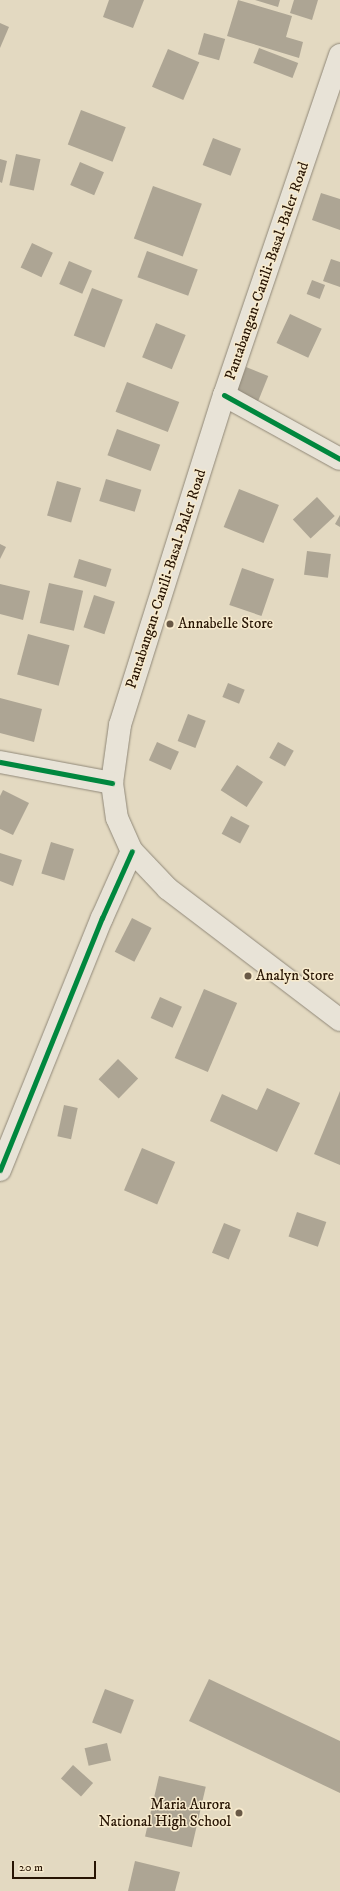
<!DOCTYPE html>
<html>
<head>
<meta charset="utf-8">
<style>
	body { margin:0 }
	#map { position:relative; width:340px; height:1891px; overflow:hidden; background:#e3d9c1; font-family:"IM FELL DW Pica",serif }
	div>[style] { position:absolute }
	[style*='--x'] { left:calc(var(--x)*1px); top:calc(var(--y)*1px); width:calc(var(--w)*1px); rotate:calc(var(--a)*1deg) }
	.building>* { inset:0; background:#ada594; transform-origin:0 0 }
	.roads { filter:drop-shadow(0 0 1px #908878) drop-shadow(0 0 1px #908878) }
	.minor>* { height:22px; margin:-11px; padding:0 11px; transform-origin:11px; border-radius:11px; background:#e8e3d7 }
	.secondary>* { height:22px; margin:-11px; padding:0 11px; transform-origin:11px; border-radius:11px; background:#e8e3d7 }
	.cycleway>* { height:5px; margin:-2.5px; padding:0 2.5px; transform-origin:2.5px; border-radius:2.5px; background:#00873e }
	.dots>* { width:11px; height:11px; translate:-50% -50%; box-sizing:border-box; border:2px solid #f7eacd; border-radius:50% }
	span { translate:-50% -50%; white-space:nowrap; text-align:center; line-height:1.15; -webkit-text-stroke:3px #f7eacd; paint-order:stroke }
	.street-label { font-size:15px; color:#271403 }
	.poi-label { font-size:15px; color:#271403 }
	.left { translate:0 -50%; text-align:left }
	.right { translate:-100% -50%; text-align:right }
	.scale { position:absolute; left:12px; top:1861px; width:84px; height:18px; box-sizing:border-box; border:2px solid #271403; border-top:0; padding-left:5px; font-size:12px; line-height:14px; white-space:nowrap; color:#271403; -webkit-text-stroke:3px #f7eacd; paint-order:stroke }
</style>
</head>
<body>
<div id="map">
	<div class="building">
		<div style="clip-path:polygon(109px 0,144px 0,133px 28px,103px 17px)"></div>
		<div style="clip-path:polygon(238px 0,292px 16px,286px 37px,303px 42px,299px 58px,227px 36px)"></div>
		<div style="clip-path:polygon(255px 0,280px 0,278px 7px)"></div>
		<div style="clip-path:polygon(294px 0,318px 0,312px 20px,290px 13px)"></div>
		<div style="clip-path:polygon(0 23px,9px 27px,0 48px)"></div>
		<div style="left:204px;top:33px;width:22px;height:22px;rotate:16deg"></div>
		<div style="left:259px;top:48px;width:42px;height:16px;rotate:21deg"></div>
		<div style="left:168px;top:49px;width:34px;height:41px;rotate:23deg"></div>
		<div style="left:81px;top:110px;width:48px;height:37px;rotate:21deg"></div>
		<div style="left:213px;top:138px;width:30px;height:29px;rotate:21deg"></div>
		<div style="left:16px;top:154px;width:25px;height:32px;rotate:12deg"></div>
		<div style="clip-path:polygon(0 159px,7px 161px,2px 183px,0 182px)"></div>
		<div style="left:80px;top:162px;width:26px;height:25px;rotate:23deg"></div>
		<div style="left:153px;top:186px;width:52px;height:56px;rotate:20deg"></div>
		<div style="clip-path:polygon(321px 193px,340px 199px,340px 230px,312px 220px)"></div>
		<div style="left:32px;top:243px;width:23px;height:27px;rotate:25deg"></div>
		<div style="left:147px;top:251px;width:54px;height:28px;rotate:20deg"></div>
		<div style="clip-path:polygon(331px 259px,340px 262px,340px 287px,323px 281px)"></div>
		<div style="left:69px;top:261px;width:25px;height:25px;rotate:23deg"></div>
		<div style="left:312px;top:280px;width:14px;height:15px;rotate:21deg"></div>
		<div style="left:92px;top:288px;width:33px;height:51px;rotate:21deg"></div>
		<div style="left:290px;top:314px;width:35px;height:32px;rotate:25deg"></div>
		<div style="left:156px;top:323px;width:32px;height:37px;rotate:22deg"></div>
		<div style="left:246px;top:367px;width:24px;height:29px;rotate:22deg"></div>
		<div style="left:127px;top:382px;width:56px;height:32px;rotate:21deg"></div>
		<div style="left:117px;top:429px;width:46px;height:28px;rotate:20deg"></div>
		<div style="left:106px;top:479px;width:37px;height:23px;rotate:17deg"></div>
		<div style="left:57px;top:481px;width:25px;height:36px;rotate:16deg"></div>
		<div style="left:239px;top:489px;width:43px;height:41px;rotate:22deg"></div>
		<div style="left:317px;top:497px;width:26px;height:33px;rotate:47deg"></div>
		<div style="clip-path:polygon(340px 515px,340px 527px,335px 524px)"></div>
		<div style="clip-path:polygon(0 544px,6px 547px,0 559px)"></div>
		<div style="left:307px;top:551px;width:24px;height:24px;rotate:7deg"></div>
		<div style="left:79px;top:559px;width:34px;height:19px;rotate:17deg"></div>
		<div style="left:242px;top:568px;width:34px;height:39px;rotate:19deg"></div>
		<div style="left:49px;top:583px;width:35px;height:41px;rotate:13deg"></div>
		<div style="clip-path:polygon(0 584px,30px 591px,23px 620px,0 614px)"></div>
		<div style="left:94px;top:595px;width:22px;height:34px;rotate:18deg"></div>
		<div style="left:28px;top:634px;width:43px;height:42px;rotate:15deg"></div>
		<div style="left:228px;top:683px;width:18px;height:15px;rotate:22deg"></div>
		<div style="clip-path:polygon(0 698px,42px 709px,34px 742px,0 733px)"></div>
		<div style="left:188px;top:714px;width:19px;height:29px;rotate:21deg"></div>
		<div style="left:157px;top:742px;width:24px;height:20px;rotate:24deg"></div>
		<div style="left:278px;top:742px;width:18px;height:18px;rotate:29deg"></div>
		<div style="left:237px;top:765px;width:31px;height:30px;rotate:33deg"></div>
		<div style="clip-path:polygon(3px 790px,29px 803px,13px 835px,0 829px,0 796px)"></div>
		<div style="left:231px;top:816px;width:21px;height:20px;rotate:28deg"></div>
		<div style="left:51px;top:842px;width:24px;height:33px;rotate:17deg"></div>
		<div style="clip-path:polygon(0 853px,22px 860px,13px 886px,0 881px)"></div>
		<div style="left:132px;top:918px;width:22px;height:38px;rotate:27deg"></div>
		<div style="left:204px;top:989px;width:36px;height:75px;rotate:23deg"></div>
		<div style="left:160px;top:997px;width:24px;height:23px;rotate:24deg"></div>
		<div style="left:118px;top:1059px;width:28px;height:28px;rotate:44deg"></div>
		<div style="clip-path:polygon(267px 1088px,300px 1103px,277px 1152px,210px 1121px,222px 1094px,257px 1110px)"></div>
		<div style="clip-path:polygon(340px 1091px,340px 1165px,314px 1154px)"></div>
		<div style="left:64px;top:1105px;width:14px;height:32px;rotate:12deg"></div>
		<div style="left:142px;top:1148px;width:36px;height:46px;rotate:23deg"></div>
		<div style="left:297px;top:1212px;width:31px;height:26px;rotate:19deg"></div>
		<div style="left:224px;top:1223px;width:18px;height:32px;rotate:22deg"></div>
		<div style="clip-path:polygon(209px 1679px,340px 1741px,340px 1793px,189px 1721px)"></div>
		<div style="left:105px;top:1689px;width:31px;height:36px;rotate:21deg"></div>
		<div style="left:107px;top:1743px;width:18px;height:23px;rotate:77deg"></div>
		<div style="left:73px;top:1765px;width:27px;height:18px;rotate:42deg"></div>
		<div style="left:159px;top:1776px;width:48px;height:62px;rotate:13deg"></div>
		<div style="clip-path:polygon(135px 1861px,180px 1872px,175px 1891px,128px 1891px)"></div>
	</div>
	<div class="roads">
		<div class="minor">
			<div style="--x:224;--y:395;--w:132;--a:28.9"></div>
			<div style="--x:0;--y:762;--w:114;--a:10.6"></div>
			<div style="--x:0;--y:1170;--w:272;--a:-68"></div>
			<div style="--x:102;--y:918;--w:73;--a:-65.9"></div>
		</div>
		<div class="secondary">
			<div style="--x:340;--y:55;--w:359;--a:108.8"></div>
			<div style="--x:224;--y:395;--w:346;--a:107.5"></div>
			<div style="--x:120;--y:725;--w:59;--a:97.9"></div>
			<div style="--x:112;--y:783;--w:35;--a:82"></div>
			<div style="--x:117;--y:818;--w:36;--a:66"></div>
			<div style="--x:132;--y:851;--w:52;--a:46.5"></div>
			<div style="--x:168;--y:889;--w:216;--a:37.3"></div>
		</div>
	</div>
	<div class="cycleway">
		<div style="--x:224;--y:395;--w:132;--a:28.9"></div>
		<div style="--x:0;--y:762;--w:114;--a:10.6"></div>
		<div style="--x:0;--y:1170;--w:272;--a:-68"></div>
		<div style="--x:102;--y:918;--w:73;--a:-65.9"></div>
	</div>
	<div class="dots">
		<div style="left:170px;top:624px;background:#695946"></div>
		<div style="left:248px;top:976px;background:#695946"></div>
		<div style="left:239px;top:1813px;background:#695946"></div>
	</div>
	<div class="street-label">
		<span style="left:267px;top:271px;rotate:-71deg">Pantabangan-Canili-Basal-Baler Road</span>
		<span style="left:166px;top:579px;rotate:-72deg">Pantabangan-Canili-Basal-Baler Road</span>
	</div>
	<div class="poi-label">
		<span class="left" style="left:178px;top:624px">Annabelle Store</span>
		<span class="left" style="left:256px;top:976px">Analyn Store</span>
		<span class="right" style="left:231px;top:1813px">Maria Aurora<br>National High School</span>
	</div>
	<div class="scale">20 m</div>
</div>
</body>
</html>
